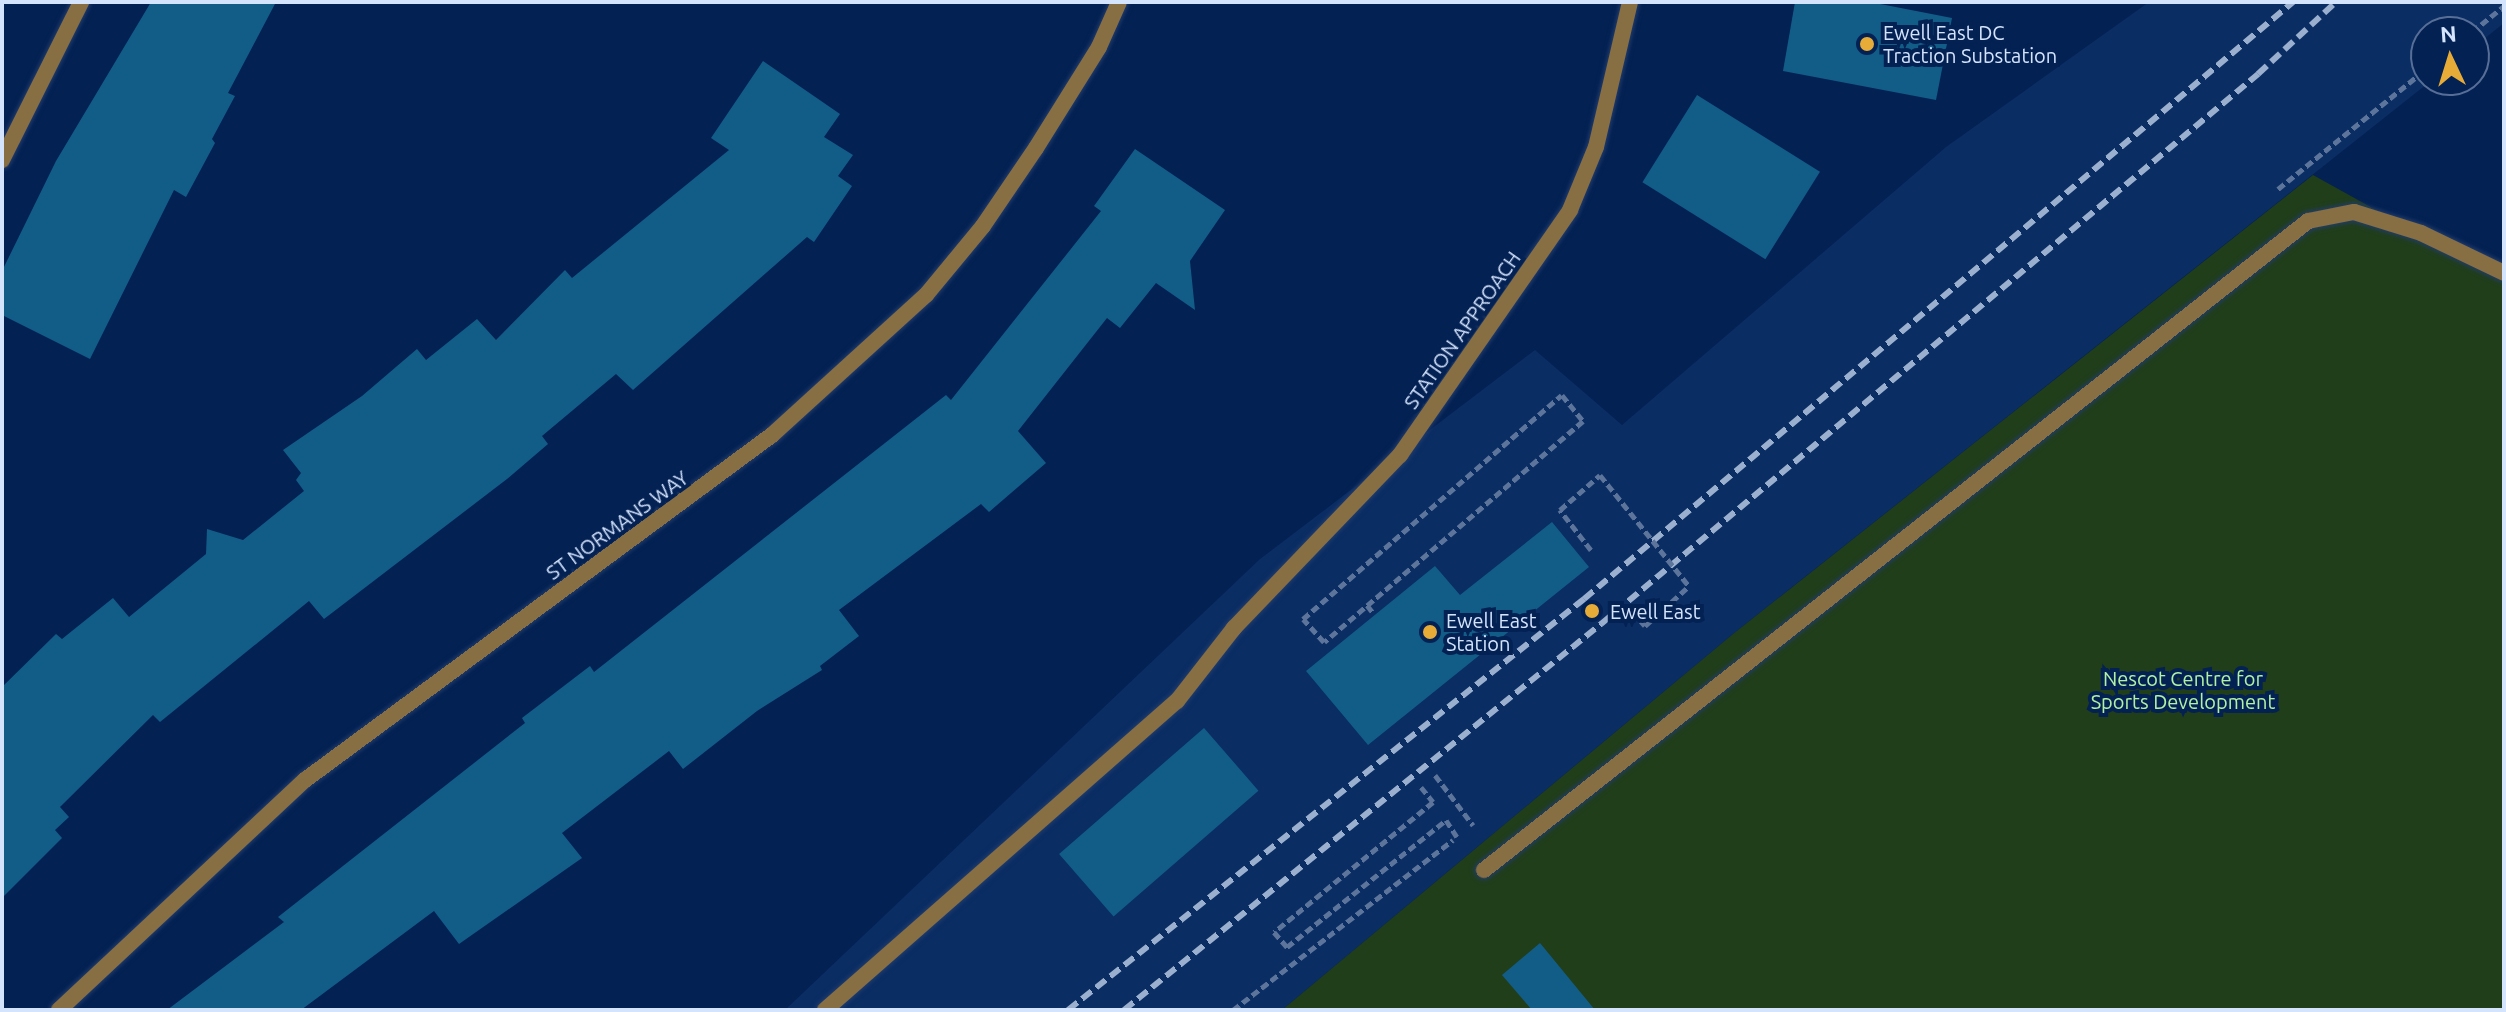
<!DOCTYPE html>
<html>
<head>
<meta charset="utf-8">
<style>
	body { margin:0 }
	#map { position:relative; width:2506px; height:1012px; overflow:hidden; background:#042153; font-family:Ubuntu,sans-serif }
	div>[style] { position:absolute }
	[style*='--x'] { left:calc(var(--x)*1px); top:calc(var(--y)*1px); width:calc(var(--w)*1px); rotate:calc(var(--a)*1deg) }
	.built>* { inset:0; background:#0a2d64 }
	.green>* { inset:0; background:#213e1b }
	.building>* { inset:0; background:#125d88; transform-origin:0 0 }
	.path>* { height:5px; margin-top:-2.5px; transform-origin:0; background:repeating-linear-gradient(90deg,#5d749b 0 8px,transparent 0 12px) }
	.roads { filter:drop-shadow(0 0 2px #213c6b) drop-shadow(0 0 2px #213c6b) }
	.service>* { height:16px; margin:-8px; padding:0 8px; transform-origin:8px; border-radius:8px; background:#886f43 }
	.minor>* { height:16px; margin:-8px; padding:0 8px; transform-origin:8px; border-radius:8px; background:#886f43 }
	.rail>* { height:6px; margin-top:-3px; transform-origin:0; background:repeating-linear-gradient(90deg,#9bafce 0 12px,transparent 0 18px) }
	.path-bridge>* { height:5px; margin-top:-2.5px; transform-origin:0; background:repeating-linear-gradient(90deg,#5d749b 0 8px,transparent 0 12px) }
	.dots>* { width:22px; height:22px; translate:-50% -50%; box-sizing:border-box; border:4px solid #042153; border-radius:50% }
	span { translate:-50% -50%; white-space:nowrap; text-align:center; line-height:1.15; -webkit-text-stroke:8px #042153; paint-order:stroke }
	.poi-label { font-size:20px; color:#d4e4fd }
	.left { translate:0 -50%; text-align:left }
	.street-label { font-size:20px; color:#d4e4fd }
	.park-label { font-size:20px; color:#b2f1a4 }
	.frame { position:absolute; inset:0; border:4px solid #d4e4fd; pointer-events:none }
	.north { position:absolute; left:2410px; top:16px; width:80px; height:80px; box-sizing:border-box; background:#042153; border:2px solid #576f97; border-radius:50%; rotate:356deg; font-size:22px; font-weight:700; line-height:32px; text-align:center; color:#d4e4fd }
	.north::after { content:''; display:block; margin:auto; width:28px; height:36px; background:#e7ac37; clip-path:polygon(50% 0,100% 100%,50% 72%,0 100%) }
</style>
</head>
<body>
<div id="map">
	<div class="built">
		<div style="clip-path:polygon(2149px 2px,2504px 2px,2504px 23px,2474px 47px,2474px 32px,2426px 32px,2426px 80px,2432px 80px,1733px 634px,1282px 1010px,785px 1010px,1260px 559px,1535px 350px,1622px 425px,1946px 147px)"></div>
	</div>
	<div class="green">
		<div style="clip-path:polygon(2313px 175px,2504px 281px,2504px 1010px,1282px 1010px,1733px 634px)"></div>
	</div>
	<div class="building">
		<div style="clip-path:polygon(151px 2px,276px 2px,228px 93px,235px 96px,212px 139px,215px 143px,186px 197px,174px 190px,90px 359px,2px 315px,2px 271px,56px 161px)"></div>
		<div style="clip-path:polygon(1795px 2px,1870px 2px,1952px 18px,1936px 100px,1783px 71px)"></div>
		<div style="clip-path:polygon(763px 61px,840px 114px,824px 137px,853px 155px,838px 176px,852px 186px,814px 242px,807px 237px,633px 390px,616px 374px,542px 436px,548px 444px,507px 479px,324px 619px,309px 601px,160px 722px,153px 715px,60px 807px,69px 817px,55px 830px,62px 838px,2px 898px,2px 687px,56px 634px,62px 639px,113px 598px,129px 617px,206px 554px,207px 529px,243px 540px,304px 491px,296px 480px,301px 473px,283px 450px,362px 396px,417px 349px,426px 360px,477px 319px,496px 340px,565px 270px,572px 278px,729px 150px,711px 138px)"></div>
		<div style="left:1697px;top:95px;width:145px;height:103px;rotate:32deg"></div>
		<div style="clip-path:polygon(1135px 149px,1225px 210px,1190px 261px,1195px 310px,1156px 283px,1120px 328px,1107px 318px,1018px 431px,1046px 463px,989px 512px,981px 504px,839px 610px,859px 636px,820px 666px,822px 670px,757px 711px,683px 769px,669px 751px,562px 833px,582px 858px,459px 944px,434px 911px,301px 1010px,167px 1010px,284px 922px,278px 917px,525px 723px,522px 718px,590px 666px,594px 672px,946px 395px,951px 400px,1101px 211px,1094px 206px)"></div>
		<div style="clip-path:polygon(1552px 522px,1589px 567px,1368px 745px,1306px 671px,1435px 566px,1460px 595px)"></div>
		<div style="left:1204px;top:728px;width:83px;height:192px;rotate:49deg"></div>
		<div style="clip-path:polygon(1540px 943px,1595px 1010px,1532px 1010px,1502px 975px)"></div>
	</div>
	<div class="path">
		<div style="--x:2472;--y:32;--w:41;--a:-39.1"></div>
		<div style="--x:2278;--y:189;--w:191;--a:-39"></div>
		<div style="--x:1562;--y:395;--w:33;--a:51"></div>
		<div style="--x:1583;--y:421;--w:340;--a:139.5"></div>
		<div style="--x:1324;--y:642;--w:31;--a:-132"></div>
		<div style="--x:1303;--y:619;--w:342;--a:-40.9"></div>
		<div style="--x:1591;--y:550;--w:51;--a:-127.8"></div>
		<div style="--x:1560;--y:510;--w:53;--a:-41.2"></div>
		<div style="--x:1367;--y:605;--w:11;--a:52"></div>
		<div style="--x:1633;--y:612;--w:18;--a:49"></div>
		<div style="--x:1645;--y:626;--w:59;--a:-42.3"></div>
		<div style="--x:1435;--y:775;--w:63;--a:52.8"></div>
		<div style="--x:1421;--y:787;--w:19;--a:51"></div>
		<div style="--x:1433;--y:802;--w:205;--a:140.7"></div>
		<div style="--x:1274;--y:932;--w:20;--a:49"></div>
		<div style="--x:1287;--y:947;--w:203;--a:-38.6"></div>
		<div style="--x:1446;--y:820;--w:20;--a:57"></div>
		<div style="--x:1233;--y:1010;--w:278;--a:-37.7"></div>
	</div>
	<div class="roads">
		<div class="service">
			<div style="--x:1484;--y:870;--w:1049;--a:-38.22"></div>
			<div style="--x:2308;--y:221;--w:47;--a:-11.1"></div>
			<div style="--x:2354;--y:212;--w:70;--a:17.4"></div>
			<div style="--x:2421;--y:233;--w:92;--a:25.7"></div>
			<div style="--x:825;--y:1010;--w:468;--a:-41.3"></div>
			<div style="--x:1177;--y:701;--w:93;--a:-52"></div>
		</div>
		<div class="minor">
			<div style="--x:2;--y:160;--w:177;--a:-63.4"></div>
			<div style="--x:1234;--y:628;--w:240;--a:-46.2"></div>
			<div style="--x:1400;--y:455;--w:298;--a:-55.2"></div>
			<div style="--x:1570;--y:210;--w:68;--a:-67.6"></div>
			<div style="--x:1596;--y:147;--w:149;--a:-76.8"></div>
			<div style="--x:59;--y:1010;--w:337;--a:-43.1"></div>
			<div style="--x:305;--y:780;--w:581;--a:-36.46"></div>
			<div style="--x:772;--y:435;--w:208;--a:-42.3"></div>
			<div style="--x:926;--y:295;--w:89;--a:-50.4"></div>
			<div style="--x:983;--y:226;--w:94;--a:-55.8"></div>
			<div style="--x:1036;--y:148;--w:119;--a:-58"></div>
			<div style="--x:1099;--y:47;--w:49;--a:-66"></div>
		</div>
	</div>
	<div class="rail">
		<div style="--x:1068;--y:1010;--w:660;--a:-38.54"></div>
		<div style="--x:1584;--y:599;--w:927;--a:-40.1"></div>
		<div style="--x:1124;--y:1010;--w:614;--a:-38.98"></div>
		<div style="--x:1601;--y:624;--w:857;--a:-39.93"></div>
		<div style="--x:2258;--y:74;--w:106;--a:-42.7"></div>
	</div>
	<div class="path-bridge">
		<div style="--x:1600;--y:475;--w:142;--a:51.3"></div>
	</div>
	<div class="dots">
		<div style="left:1867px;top:44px;background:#e7ac37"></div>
		<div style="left:1592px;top:611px;background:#e7ac37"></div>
		<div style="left:1430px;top:632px;background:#e7ac37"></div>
	</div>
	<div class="poi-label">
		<span class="left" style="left:1883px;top:44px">Ewell East DC<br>Traction Substation</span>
		<span class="left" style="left:1610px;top:611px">Ewell East</span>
		<span class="left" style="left:1446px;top:632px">Ewell East<br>Station</span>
	</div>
	<div class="street-label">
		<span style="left:1462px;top:330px;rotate:-55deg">STATION APPROACH</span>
		<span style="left:617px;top:525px;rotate:-36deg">ST NORMANS WAY</span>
	</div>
	<div class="park-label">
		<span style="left:2183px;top:690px">Nescot Centre for<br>Sports Development</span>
	</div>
	<div class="frame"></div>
	<div class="north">N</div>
</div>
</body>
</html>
